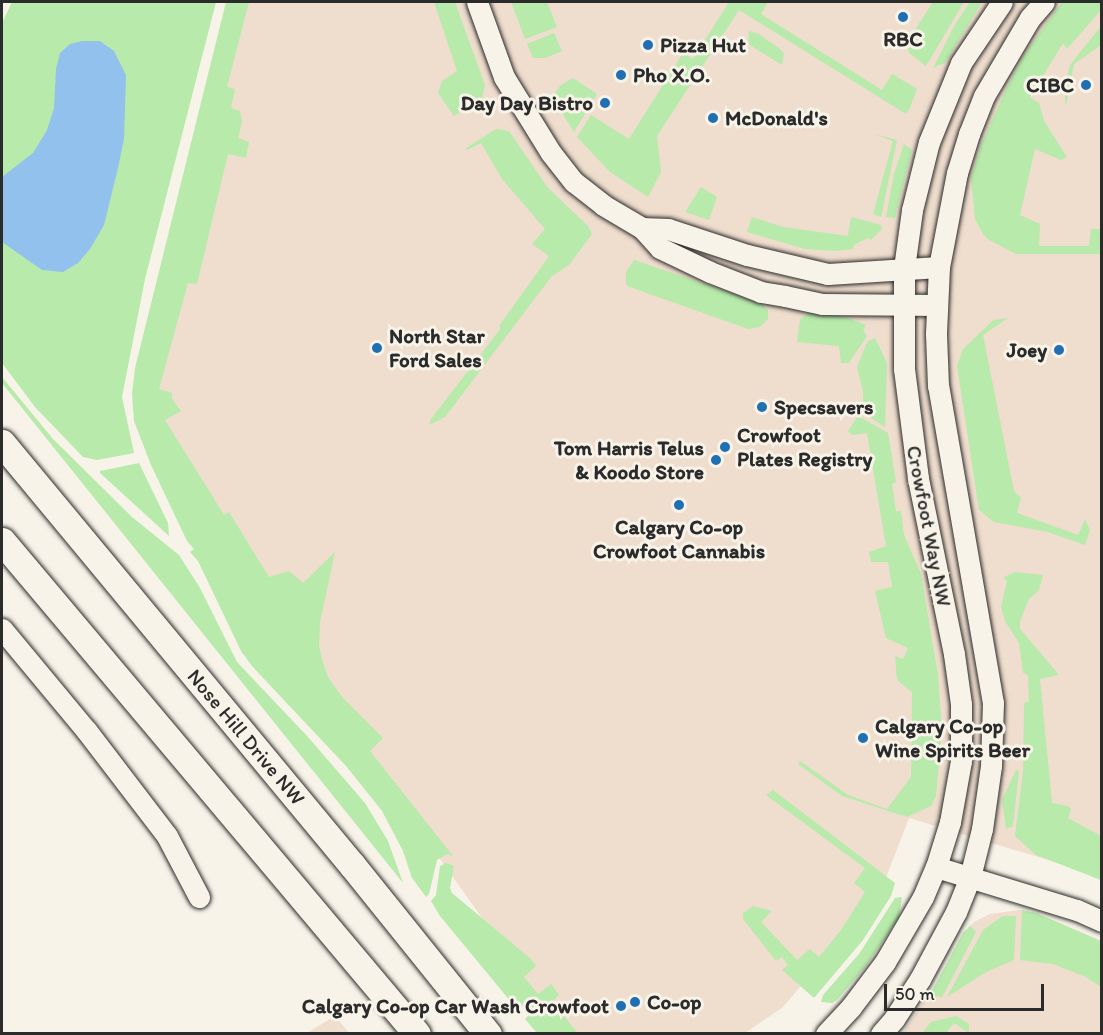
<!DOCTYPE html>
<html>
<head>
<meta charset="utf-8">
<style>
	body { margin:0 }
	#map { position:relative; width:1103px; height:1035px; overflow:hidden; background:#f7f3e8; font-family:Itim,sans-serif }
	div>[style] { position:absolute }
	[style*='--x'] { left:calc(var(--x)*1px); top:calc(var(--y)*1px); width:calc(var(--w)*1px); rotate:calc(var(--a)*1deg) }
	.built>* { inset:0; background:#efddcd }
	.green>* { inset:0; background:#b7eaab }
	.water>* { inset:0; background:#93c1ed }
	.roads { filter:drop-shadow(0 0 2px #2b2b2b) drop-shadow(0 0 2px #2b2b2b) }
	.minor>* { height:21px; margin:-10.5px; padding:0 10.5px; transform-origin:10.5px; border-radius:10.5px; background:#f7f3e8 }
	.major>* { height:27px; margin:-13.5px; padding:0 13.5px; transform-origin:13.5px; border-radius:13.5px; background:#f7f3e8 }
	.dots>* { width:16px; height:16px; translate:-50% -50%; box-sizing:border-box; border:3px solid #f7f3e8; border-radius:50% }
	span { translate:-50% -50%; white-space:nowrap; text-align:center; line-height:1.15; -webkit-text-stroke:6px #f7f3e8; paint-order:stroke }
	.poi-label { font-size:21px; color:#2b2b2b; font-weight:700 }
	.left { translate:0 -50%; text-align:left }
	.right { translate:-100% -50%; text-align:right }
	.street-label { font-size:21px; color:#2b2b2b }
	.frame { position:absolute; inset:0; border:3px solid #2b2b2b; pointer-events:none }
	.scale { position:absolute; left:884px; top:984px; width:160px; height:27px; box-sizing:border-box; border:3px solid #2b2b2b; border-top:0; padding-left:8px; font-size:18px; line-height:21px; white-space:nowrap; color:#2b2b2b; -webkit-text-stroke:4px #f7f3e8; paint-order:stroke }
</style>
</head>
<body>
<div id="map">
	<div class="built">
		<div style="clip-path:polygon(247px 2px,1101px 2px,1101px 876px,909px 818px,880px 893px,783px 1007px,745px 1033px,564px 1033px,277px 630px,147px 408px)"></div>
		<div style="clip-path:polygon(1020px 910px,1036px 913px,1101px 941px,1101px 1033px,902px 1034px,937px 982px,963px 933px,974px 922px,990px 914px)"></div>
		<div style="clip-path:polygon(335px 1016px,349px 1033px,307px 1033px)"></div>
	</div>
	<div class="green">
		<div style="clip-path:polygon(12px 2px,216px 2px,145px 279px,122px 397px,134px 453px,97px 460px,83px 457px,35px 407px,2px 363px,2px 23px)"></div>
		<div style="clip-path:polygon(226px 2px,249px 2px,227px 87px,235px 89px,231px 108px,240px 111px,242px 122px,238px 138px,249px 142px,246px 158px,228px 154px,197px 284px,188px 283px,159px 389px,172px 393px,172px 399px,181px 411px,165px 420px,224px 515px,229px 512px,269px 577px,289px 571px,303px 583px,335px 552px,320px 622px,319px 646px,323px 663px,329px 679px,343px 698px,383px 738px,370px 751px,453px 856px,447px 854px,437px 860px,429px 894px,426px 897px,412px 878px,403px 851px,382px 811px,346px 766px,252px 666px,241px 651px,198px 561px,190px 552px,194px 549px,187px 541px,151px 465px,134px 421px,132px 394px,135px 368px)"></div>
		<div style="clip-path:polygon(434px 2px,455px 2px,485px 85px,482px 98px,454px 116px,438px 93px,442px 81px,457px 71px)"></div>
		<div style="clip-path:polygon(511px 2px,547px 2px,557px 27px,525px 39px)"></div>
		<div style="clip-path:polygon(729px 2px,768px 2px,761px 14px,882px 90px,892px 74px,917px 89px,909px 110px,906px 114px,739px 10px,657px 136px,661px 172px,648px 197px,610px 172px,577px 137px,591px 115px,629px 139px,683px 53px,693px 59px)"></div>
		<div style="clip-path:polygon(933px 2px,964px 2px,926px 66px,908px 52px,913px 33px)"></div>
		<div style="clip-path:polygon(970px 2px,982px 2px,945px 63px,933px 68px,954px 26px)"></div>
		<div style="clip-path:polygon(1062px 2px,1101px 2px,1101px 10px,1067px 49px,1063px 43px,1030px 97px,1039px 103px,1044px 121px,1067px 157px,1061px 160px,1035px 149px,1020px 215px,1040px 224px,1039px 246px,1089px 246px,1091px 229px,1101px 229px,1101px 254px,1016px 254px,989px 240px,983px 234px,975px 219px,971px 178px,981px 145px,1007px 87px,1024px 55px)"></div>
		<div style="clip-path:polygon(1101px 26px,1101px 45px,1074px 64px,1066px 106px,1064px 90px,1070px 65px)"></div>
		<div style="clip-path:polygon(749px 31px,759px 34px,780px 49px,784px 54px,782px 65px,748px 44px)"></div>
		<div style="clip-path:polygon(554px 33px,562px 51px,545px 58px,533px 58px,527px 44px)"></div>
		<div style="clip-path:polygon(573px 78px,597px 94px,574px 132px,552px 97px,561px 85px)"></div>
		<div style="clip-path:polygon(496px 129px,509px 131px,548px 188px,588px 226px,592px 234px,569px 265px,552px 276px,445px 417px,429px 425px,431px 419px,501px 328px,499px 326px,549px 256px,532px 244px,545px 229px,502px 179px,481px 143px,467px 150px,466px 148px)"></div>
		<div style="clip-path:polygon(874px 134px,897px 140px,881px 217px,873px 214px,893px 141px)"></div>
		<div style="clip-path:polygon(904px 144px,912px 150px,897px 209px,895px 218px,886px 217px,894px 174px)"></div>
		<div style="clip-path:polygon(701px 187px,717px 197px,709px 220px,685px 212px)"></div>
		<div style="clip-path:polygon(752px 217px,783px 227px,848px 236px,851px 217px,881px 225px,882px 229px,871px 240px,868px 238px,854px 245px,853px 249px,835px 251px,805px 249px,747px 232px)"></div>
		<div style="clip-path:polygon(634px 260px,761px 303px,768px 310px,768px 319px,760px 327px,748px 329px,630px 287px,626px 285px,626px 272px)"></div>
		<div style="clip-path:polygon(809px 313px,840px 315px,866px 325px,863px 330px,867px 336px,849px 363px,841px 363px,839px 346px,797px 342px,800px 319px)"></div>
		<div style="clip-path:polygon(1008px 318px,983px 335px,1014px 491px,1021px 498px,1017px 513px,1078px 535px,1087px 515px,1085px 519px,1090px 530px,1085px 545px,1048px 532px,994px 522px,979px 510px,957px 366px,963px 349px,988px 325px,994px 320px)"></div>
		<div style="clip-path:polygon(875px 338px,887px 363px,885px 427px,863px 413px,863px 391px,857px 367px,867px 342px)"></div>
		<div style="clip-path:polygon(2px 377px,53px 439px,132px 517px,179px 555px,200px 588px,237px 662px,308px 737px,365px 803px,388px 841px,403px 883px,2px 383px)"></div>
		<div style="clip-path:polygon(858px 416px,888px 433px,896px 482px,892px 484px,896px 511px,901px 511px,904px 535px,921px 574px,938px 675px,942px 731px,936px 796px,931px 806px,907px 817px,842px 796px,798px 764px,800px 761px,848px 795px,887px 809px,911px 777px,912px 692px,897px 680px,895px 656px,903px 659px,908px 648px,886px 638px,875px 591px,892px 587px,888px 562px,871px 562px,869px 552px,886px 546px,867px 433px,852px 435px,848px 431px)"></div>
		<div style="clip-path:polygon(139px 463px,168px 523px,169px 536px,100px 473px,100px 471px)"></div>
		<div style="clip-path:polygon(1015px 572px,1043px 575px,1039px 590px,1029px 599px,1020px 621px,1020px 629px,1059px 675px,1040px 679px,1052px 803px,1068px 806px,1071px 809px,1068px 818px,1101px 836px,1101px 880px,1036px 855px,1015px 836px,1023px 772px,1024px 703px,1029px 701px,1028px 675px,1023px 673px,1019px 643px,1005px 621px,1001px 607px,1007px 581px,1004px 577px)"></div>
		<div style="clip-path:polygon(1016px 770px,1019px 771px,1013px 826px,1006px 829px,1002px 800px)"></div>
		<div style="clip-path:polygon(773px 790px,895px 883px,891px 896px,863px 940px,814px 998px,782px 970px,788px 965px,782px 957px,776px 961px,743px 919px,743px 913px,753px 906px,772px 911px,761px 922px,797px 960px,810px 949px,819px 957px,841px 930px,865px 892px,854px 883px,865px 868px,766px 795px)"></div>
		<div style="clip-path:polygon(446px 863px,454px 866px,450px 888px,452px 893px,531px 959px,536px 966px,524px 977px,538px 994px,551px 984px,559px 995px,552px 1002px,578px 1033px,537px 1033px,525px 1019px,529px 1015px,521px 1005px,516px 1008px,440px 916px,431px 901px,436px 895px,440px 866px)"></div>
		<div style="clip-path:polygon(902px 897px,899px 917px,866px 966px,837px 1000px,832px 1003px,821px 1002px,823px 995px,859px 954px,895px 898px)"></div>
		<div style="clip-path:polygon(1022px 910px,1036px 913px,1101px 941px,1101px 987px,1086px 977px,1053px 964px,1020px 960px)"></div>
		<div style="clip-path:polygon(1003px 916px,1016px 916px,1014px 960px,986px 972px,947px 997px,983px 930px)"></div>
		<div style="clip-path:polygon(970px 926px,976px 932px,948px 986px,942px 997px,930px 995px,963px 933px)"></div>
		<div style="clip-path:polygon(956px 1016px,969px 1024px,969px 1033px,954px 1023px,946px 1033px,922px 1033px,931px 1022px)"></div>
	</div>
	<div class="water">
		<div style="clip-path:polygon(82px 41px,100px 41px,114px 51px,126px 75px,124px 139px,118px 168px,104px 225px,90px 249px,78px 263px,63px 272px,42px 270px,2px 242px,2px 177px,33px 153px,47px 130px,54px 108px,56px 69px,60px 53px,70px 44px)"></div>
	</div>
	<div class="roads">
		<div class="minor">
			<div style="--x:477;--y:2;--w:80;--a:70.2"></div>
			<div style="--x:504;--y:77;--w:89;--a:58.3"></div>
			<div style="--x:551;--y:153;--w:37;--a:52"></div>
			<div style="--x:574;--y:182;--w:37;--a:38"></div>
			<div style="--x:603;--y:205;--w:45;--a:30.5"></div>
			<div style="--x:642;--y:228;--w:27;--a:48"></div>
			<div style="--x:660;--y:248;--w:55;--a:25.6"></div>
			<div style="--x:710;--y:272;--w:55;--a:21.4"></div>
			<div style="--x:761;--y:292;--w:24;--a:9"></div>
			<div style="--x:785;--y:296;--w:38;--a:12"></div>
			<div style="--x:822;--y:304;--w:115;--a:0.5"></div>
			<div style="--x:642;--y:228;--w:26;--a:2"></div>
			<div style="--x:668;--y:229;--w:83;--a:18.2"></div>
			<div style="--x:747;--y:255;--w:83;--a:13.2"></div>
			<div style="--x:828;--y:274;--w:111;--a:-3.6"></div>
			<div style="--x:2;--y:629;--w:131;--a:50.3"></div>
			<div style="--x:86;--y:730;--w:133;--a:52.6"></div>
			<div style="--x:167;--y:836;--w:69;--a:62.3"></div>
			<div style="--x:936;--y:867;--w:147;--a:17"></div>
			<div style="--x:1077;--y:910;--w:27;--a:24"></div>
			<div style="--x:826;--y:1034;--w:37;--a:-47"></div>
			<div style="--x:851;--y:1007;--w:56;--a:-52.9"></div>
			<div style="--x:885;--y:962;--w:75;--a:-59.7"></div>
			<div style="--x:923;--y:897;--w:33;--a:-67"></div>
			<div style="--x:936;--y:867;--w:47;--a:-72.7"></div>
			<div style="--x:950;--y:822;--w:62;--a:-79.8"></div>
			<div style="--x:961;--y:761;--w:57;--a:-90"></div>
			<div style="--x:961;--y:704;--w:50;--a:-98"></div>
			<div style="--x:954;--y:654;--w:180;--a:-101.6"></div>
			<div style="--x:918;--y:478;--w:110;--a:-97.3"></div>
			<div style="--x:904;--y:369;--w:101;--a:-90"></div>
			<div style="--x:904;--y:268;--w:59;--a:-82.1"></div>
			<div style="--x:912;--y:210;--w:70;--a:-76"></div>
			<div style="--x:929;--y:142;--w:85;--a:-67.9"></div>
			<div style="--x:961;--y:63;--w:73;--a:-56.1"></div>
			<div style="--x:881;--y:1034;--w:20;--a:-49"></div>
			<div style="--x:894;--y:1019;--w:48;--a:-57"></div>
			<div style="--x:920;--y:979;--w:76;--a:-61.8"></div>
			<div style="--x:956;--y:912;--w:38;--a:-68"></div>
			<div style="--x:970;--y:877;--w:49;--a:-76"></div>
			<div style="--x:982;--y:829;--w:64;--a:-81.9"></div>
			<div style="--x:991;--y:766;--w:63;--a:-88.2"></div>
			<div style="--x:993;--y:703;--w:322;--a:-99.8"></div>
			<div style="--x:938;--y:386;--w:53;--a:-92.2"></div>
			<div style="--x:936;--y:333;--w:66;--a:-87.4"></div>
			<div style="--x:939;--y:267;--w:96;--a:-79.2"></div>
			<div style="--x:957;--y:173;--w:41;--a:-72.9"></div>
			<div style="--x:969;--y:134;--w:41;--a:-68.5"></div>
			<div style="--x:984;--y:96;--w:91;--a:-59.5"></div>
			<div style="--x:1030;--y:18;--w:21;--a:-49"></div>
		</div>
		<div class="major">
			<div style="--x:2;--y:443;--w:548;--a:50.33"></div>
			<div style="--x:352;--y:865;--w:217;--a:51.2"></div>
			<div style="--x:2;--y:541;--w:644;--a:49.91"></div>
		</div>
	</div>
	<div class="dots">
		<div style="left:903px;top:17px;background:#1f6fb2"></div>
		<div style="left:648px;top:45px;background:#1f6fb2"></div>
		<div style="left:621px;top:75px;background:#1f6fb2"></div>
		<div style="left:1086px;top:85px;background:#1f6fb2"></div>
		<div style="left:605px;top:103px;background:#1f6fb2"></div>
		<div style="left:713px;top:118px;background:#1f6fb2"></div>
		<div style="left:377px;top:348px;background:#1f6fb2"></div>
		<div style="left:1059px;top:350px;background:#1f6fb2"></div>
		<div style="left:762px;top:407px;background:#1f6fb2"></div>
		<div style="left:725px;top:447px;background:#1f6fb2"></div>
		<div style="left:716px;top:460px;background:#1f6fb2"></div>
		<div style="left:679px;top:505px;background:#1f6fb2"></div>
		<div style="left:863px;top:738px;background:#1f6fb2"></div>
		<div style="left:635px;top:1002px;background:#1f6fb2"></div>
		<div style="left:621px;top:1006px;background:#1f6fb2"></div>
	</div>
	<div class="poi-label">
		<span style="left:903px;top:39px">RBC</span>
		<span class="left" style="left:660px;top:45px">Pizza Hut</span>
		<span class="left" style="left:633px;top:75px">Pho X.O.</span>
		<span class="right" style="left:1074px;top:85px">CIBC</span>
		<span class="right" style="left:593px;top:103px">Day Day Bistro</span>
		<span class="left" style="left:725px;top:118px">McDonald's</span>
		<span class="left" style="left:389px;top:348px">North Star<br>Ford Sales</span>
		<span class="right" style="left:1047px;top:350px">Joey</span>
		<span class="left" style="left:774px;top:407px">Specsavers</span>
		<span class="left" style="left:737px;top:447px">Crowfoot<br>Plates Registry</span>
		<span class="right" style="left:704px;top:460px">Tom Harris Telus<br>&amp; Koodo Store</span>
		<span style="left:679px;top:539px">Calgary Co-op<br>Crowfoot Cannabis</span>
		<span class="left" style="left:875px;top:738px">Calgary Co-op<br>Wine Spirits Beer</span>
		<span class="left" style="left:647px;top:1002px">Co-op</span>
		<span class="right" style="left:609px;top:1006px">Calgary Co-op Car Wash Crowfoot</span>
	</div>
	<div class="street-label">
		<span style="left:929px;top:526px;rotate:79deg">Crowfoot Way NW</span>
		<span style="left:246px;top:737px;rotate:50deg">Nose Hill Drive NW</span>
	</div>
	<div class="frame"></div>
	<div class="scale">50 m</div>
</div>
</body>
</html>
